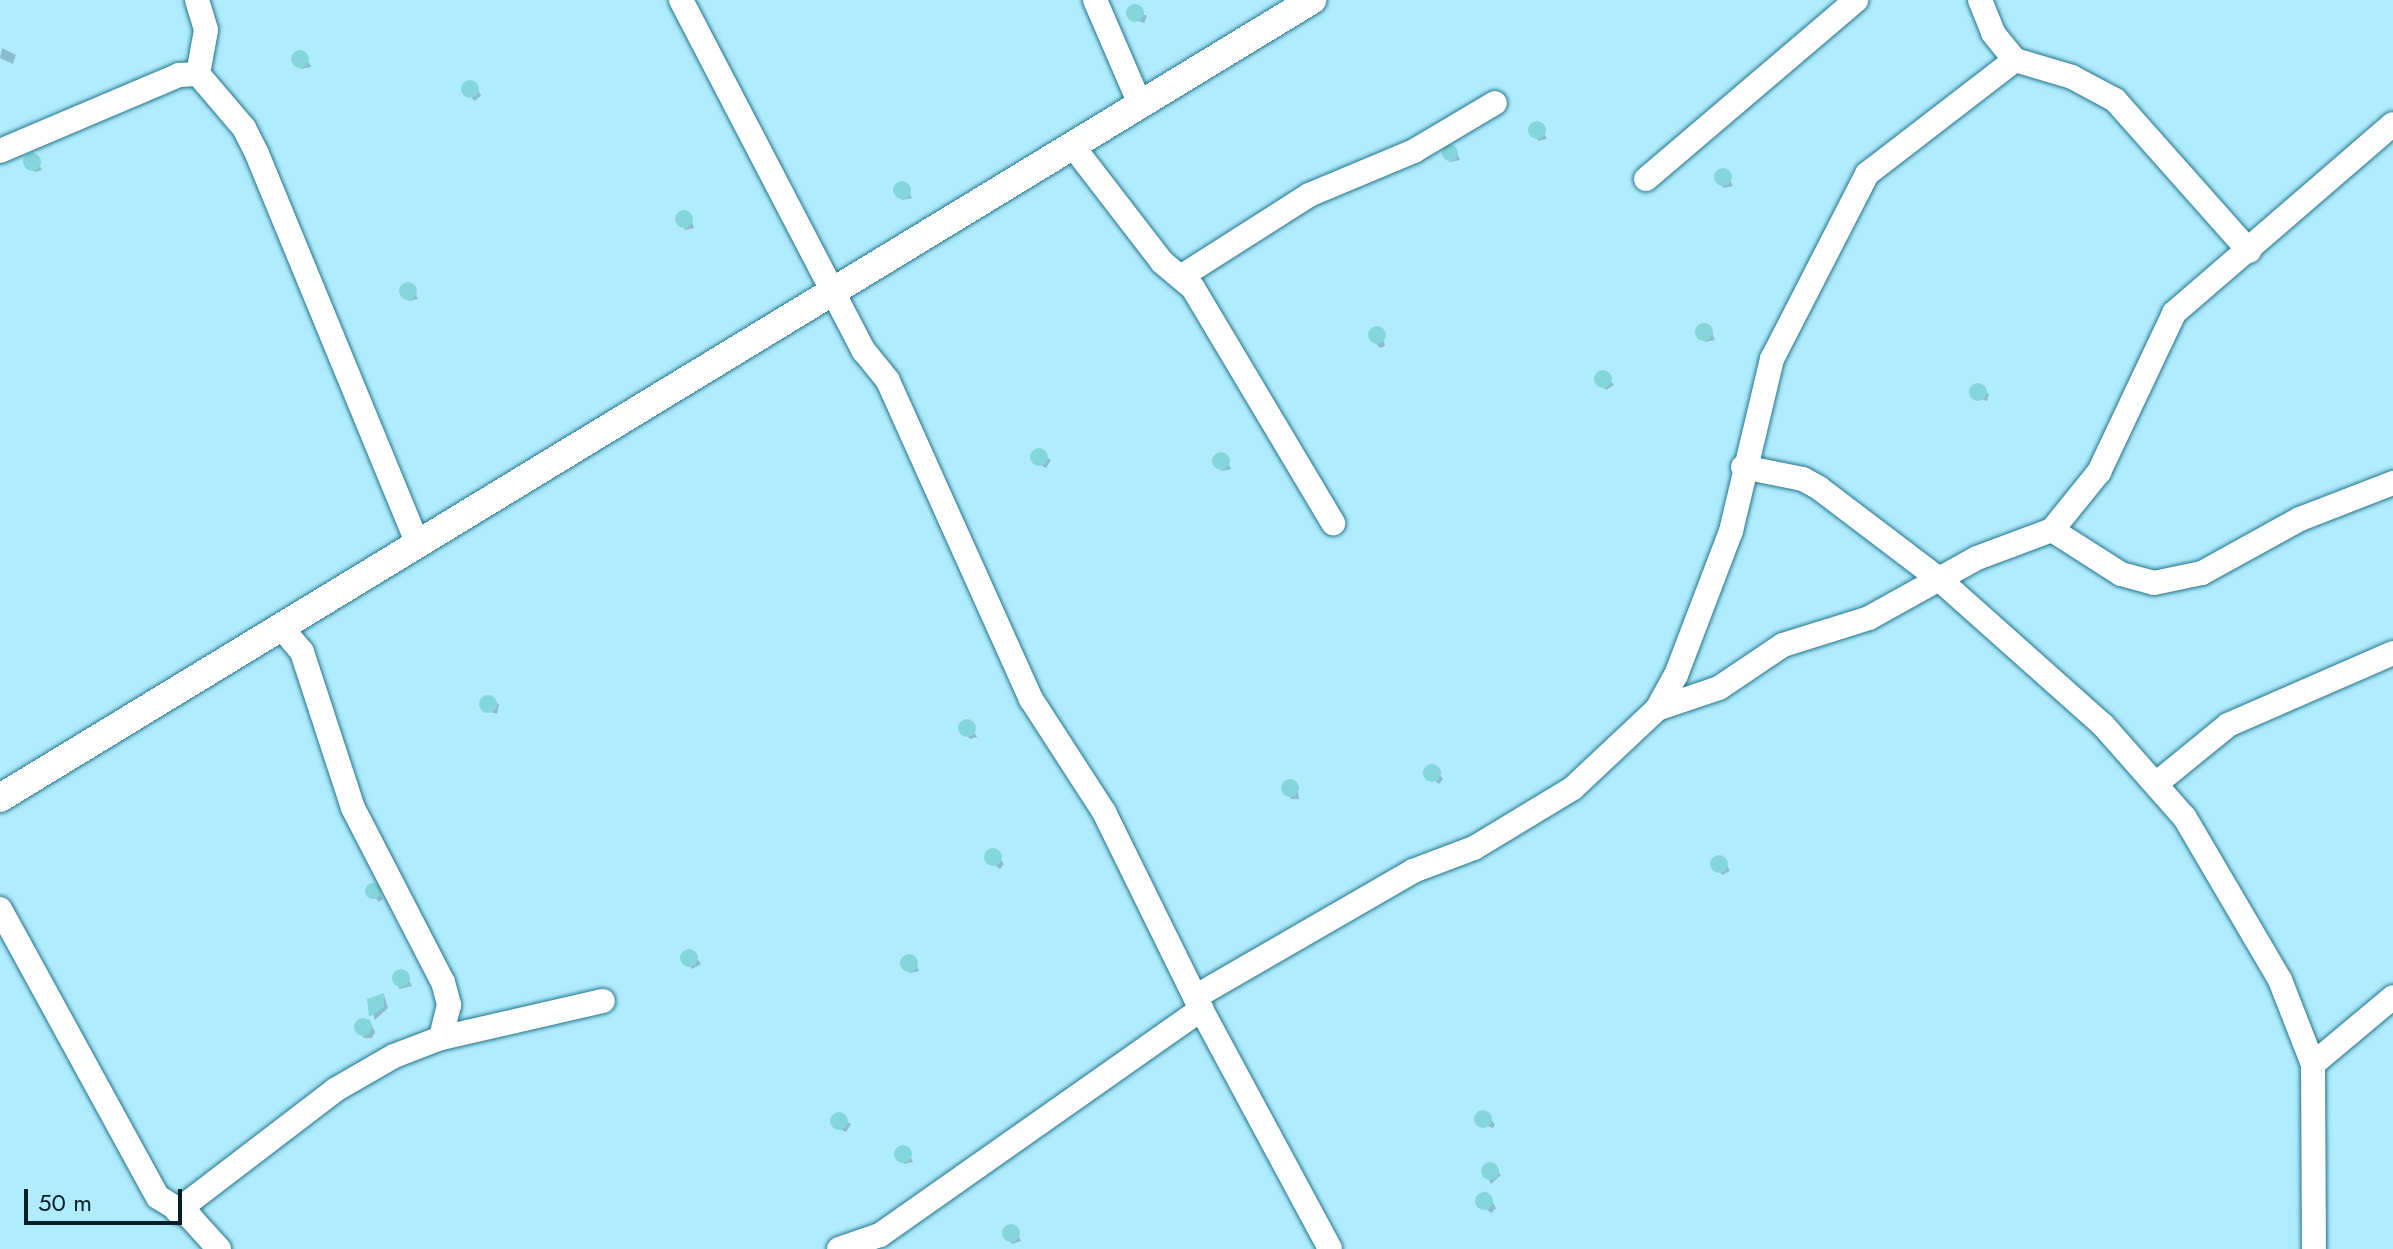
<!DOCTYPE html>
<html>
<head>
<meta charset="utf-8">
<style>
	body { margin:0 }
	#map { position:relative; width:2393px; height:1249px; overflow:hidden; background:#b0ecfe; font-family:Jost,sans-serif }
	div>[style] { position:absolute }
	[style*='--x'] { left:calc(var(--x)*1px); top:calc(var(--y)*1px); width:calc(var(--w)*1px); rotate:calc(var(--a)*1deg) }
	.shadow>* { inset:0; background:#0003; transform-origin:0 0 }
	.building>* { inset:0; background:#83d7da }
	.round { border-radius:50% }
	.roads { filter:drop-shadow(0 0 2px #25758a) drop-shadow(0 0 2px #25758a) }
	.minor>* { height:24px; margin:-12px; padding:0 12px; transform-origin:12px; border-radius:12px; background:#fff }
	.tertiary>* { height:28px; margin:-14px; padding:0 14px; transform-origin:14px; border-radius:14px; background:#fff }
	span { translate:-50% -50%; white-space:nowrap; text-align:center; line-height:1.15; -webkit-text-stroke:8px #b0ecfe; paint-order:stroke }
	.scale { position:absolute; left:24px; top:1189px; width:158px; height:36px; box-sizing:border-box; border:4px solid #001f27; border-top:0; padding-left:10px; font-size:24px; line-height:28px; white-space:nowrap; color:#001f27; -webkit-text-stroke:6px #b0ecfe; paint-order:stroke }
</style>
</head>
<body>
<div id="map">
	<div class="shadow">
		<div style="clip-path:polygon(1132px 8px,1147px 16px,1144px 23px,1130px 18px)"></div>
		<div style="clip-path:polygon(2px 48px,16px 55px,13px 64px,0 58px)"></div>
		<div style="clip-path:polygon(304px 53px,311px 67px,301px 69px,296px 55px)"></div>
		<div style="left:471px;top:83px;width:16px;height:9px;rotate:50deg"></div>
		<div style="clip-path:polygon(1540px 125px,1547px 139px,1538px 141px,1533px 126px)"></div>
		<div style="clip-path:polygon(1454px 147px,1460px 160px,1450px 162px,1443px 153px)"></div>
		<div style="clip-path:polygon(34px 155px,42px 170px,35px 172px,26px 159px)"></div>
		<div style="clip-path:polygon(1726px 172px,1733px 186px,1723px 188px,1718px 173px)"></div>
		<div style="clip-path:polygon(905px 184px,912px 198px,902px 200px,897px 185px)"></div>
		<div style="clip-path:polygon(680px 214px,689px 215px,694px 228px,685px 230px)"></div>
		<div style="clip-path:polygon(404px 286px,413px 287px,418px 299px,409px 301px)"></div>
		<div style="clip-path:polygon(1701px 327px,1710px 328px,1715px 340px,1705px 342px)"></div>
		<div style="clip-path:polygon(1381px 328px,1385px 346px,1380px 348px,1371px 337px)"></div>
		<div style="clip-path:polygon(1604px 373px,1614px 385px,1606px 390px,1596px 379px)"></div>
		<div style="clip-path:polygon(1975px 387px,1989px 394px,1987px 401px,1973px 396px)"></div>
		<div style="clip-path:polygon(1037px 451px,1051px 460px,1046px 468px,1033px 461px)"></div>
		<div style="clip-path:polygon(1224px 455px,1231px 469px,1221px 471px,1216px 457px)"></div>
		<div style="clip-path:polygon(485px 698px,499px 704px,497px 714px,484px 710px)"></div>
		<div style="clip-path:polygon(968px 722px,977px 737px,970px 739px,960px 728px)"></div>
		<div style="clip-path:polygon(1433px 767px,1443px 779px,1439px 784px,1426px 774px)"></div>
		<div style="clip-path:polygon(1284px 785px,1297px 785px,1299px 799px,1291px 799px)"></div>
		<div style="clip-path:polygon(995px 850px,1004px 864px,1000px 869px,986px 858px)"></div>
		<div style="clip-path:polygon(1723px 858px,1730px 871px,1722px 875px,1713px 862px)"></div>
		<div style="clip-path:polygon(373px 884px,376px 887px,383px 899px,379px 902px,368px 890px)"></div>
		<div style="clip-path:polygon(693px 952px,701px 964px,692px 969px,684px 956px)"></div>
		<div style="clip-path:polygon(912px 957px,919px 971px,910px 973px,904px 959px)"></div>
		<div style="clip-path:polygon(405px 972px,412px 986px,399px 989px,396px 974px)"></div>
		<div style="clip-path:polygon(384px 995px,388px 1008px,375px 1020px,369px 1002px)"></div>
		<div style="clip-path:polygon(369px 1019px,375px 1032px,372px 1038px,364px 1038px,356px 1027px)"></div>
		<div style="clip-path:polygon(1486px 1112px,1495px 1125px,1493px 1128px,1478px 1123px,1480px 1113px)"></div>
		<div style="clip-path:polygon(836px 1116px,851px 1124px,846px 1132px,834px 1126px)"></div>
		<div style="clip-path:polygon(906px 1148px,913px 1162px,904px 1164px,898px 1149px)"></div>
		<div style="clip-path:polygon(1488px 1164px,1501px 1175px,1491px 1184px,1483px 1170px)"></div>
		<div style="clip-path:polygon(1486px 1191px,1496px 1208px,1491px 1213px,1478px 1202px)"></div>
		<div style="clip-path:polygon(1014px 1227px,1021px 1241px,1012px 1244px,1004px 1232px)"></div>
	</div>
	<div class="building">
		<div class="round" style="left:1126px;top:4px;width:18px;height:18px"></div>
		<div class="round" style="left:291px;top:50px;width:18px;height:18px"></div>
		<div class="round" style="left:461px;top:80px;width:18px;height:18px"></div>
		<div class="round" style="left:1528px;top:121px;width:18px;height:18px"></div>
		<div class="round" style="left:1442px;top:145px;width:16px;height:16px"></div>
		<div class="round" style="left:23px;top:153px;width:18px;height:18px"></div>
		<div class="round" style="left:1714px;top:168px;width:18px;height:18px"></div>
		<div class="round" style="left:893px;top:181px;width:18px;height:18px"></div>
		<div class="round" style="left:675px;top:210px;width:18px;height:18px"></div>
		<div class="round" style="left:399px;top:282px;width:18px;height:18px"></div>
		<div class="round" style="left:1695px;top:323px;width:18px;height:18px"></div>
		<div class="round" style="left:1368px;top:326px;width:18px;height:18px"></div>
		<div class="round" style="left:1594px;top:370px;width:18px;height:18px"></div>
		<div class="round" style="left:1969px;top:383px;width:18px;height:18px"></div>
		<div class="round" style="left:1030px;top:448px;width:18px;height:18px"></div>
		<div class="round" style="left:1212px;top:452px;width:18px;height:18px"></div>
		<div class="round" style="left:479px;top:695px;width:18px;height:18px"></div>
		<div class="round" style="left:958px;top:719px;width:18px;height:18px"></div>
		<div class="round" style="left:1423px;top:764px;width:18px;height:18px"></div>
		<div class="round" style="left:1281px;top:779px;width:18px;height:18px"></div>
		<div class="round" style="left:984px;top:848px;width:18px;height:18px"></div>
		<div class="round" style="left:1710px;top:855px;width:18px;height:18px"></div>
		<div class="round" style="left:365px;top:883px;width:16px;height:16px"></div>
		<div class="round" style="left:680px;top:949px;width:18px;height:18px"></div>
		<div class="round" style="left:900px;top:954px;width:18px;height:18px"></div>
		<div class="round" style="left:392px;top:969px;width:18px;height:18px"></div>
		<div style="clip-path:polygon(384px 993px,384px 1007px,369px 1017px,367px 999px)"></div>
		<div class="round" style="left:354px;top:1018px;width:18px;height:18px"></div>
		<div class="round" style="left:1474px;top:1110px;width:18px;height:18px"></div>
		<div class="round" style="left:830px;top:1112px;width:18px;height:18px"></div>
		<div class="round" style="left:894px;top:1145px;width:18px;height:18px"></div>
		<div class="round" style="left:1481px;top:1162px;width:18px;height:18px"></div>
		<div class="round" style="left:1475px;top:1192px;width:18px;height:18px"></div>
		<div class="round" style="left:1002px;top:1224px;width:18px;height:18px"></div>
	</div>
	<div class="roads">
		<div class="minor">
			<div style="--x:197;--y:0;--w:31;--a:73"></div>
			<div style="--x:206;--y:30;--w:45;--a:100.3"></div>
			<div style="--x:681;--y:0;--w:396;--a:62.5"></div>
			<div style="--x:864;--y:351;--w:38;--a:51"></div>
			<div style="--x:888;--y:381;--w:349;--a:65.8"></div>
			<div style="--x:1031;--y:699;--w:135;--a:57.1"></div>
			<div style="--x:1104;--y:812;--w:220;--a:63.8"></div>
			<div style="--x:1201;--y:1009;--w:272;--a:61.7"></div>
			<div style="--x:1095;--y:0;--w:113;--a:66.6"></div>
			<div style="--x:1980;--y:0;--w:35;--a:68"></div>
			<div style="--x:1993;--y:33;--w:35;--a:51"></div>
			<div style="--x:2015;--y:60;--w:59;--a:16.6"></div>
			<div style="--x:2072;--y:77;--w:49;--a:28.1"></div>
			<div style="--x:2115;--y:100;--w:202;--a:48.4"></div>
			<div style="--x:198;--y:74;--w:71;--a:49.6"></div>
			<div style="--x:244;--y:128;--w:29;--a:63"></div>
			<div style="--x:257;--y:154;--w:422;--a:67.6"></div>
			<div style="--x:1072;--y:145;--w:148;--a:52.4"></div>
			<div style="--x:1162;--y:262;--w:40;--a:40"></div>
			<div style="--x:1193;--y:288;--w:274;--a:59.2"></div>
			<div style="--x:0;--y:151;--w:194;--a:-23"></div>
			<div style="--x:179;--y:75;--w:19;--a:-3"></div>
			<div style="--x:1646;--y:179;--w:276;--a:-40.4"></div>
			<div style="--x:1182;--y:276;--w:151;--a:-32.5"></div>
			<div style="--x:1309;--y:195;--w:114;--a:-22.7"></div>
			<div style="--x:1414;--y:151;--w:94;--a:-30.7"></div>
			<div style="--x:1743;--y:467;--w:61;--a:11.3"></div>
			<div style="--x:1803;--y:479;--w:18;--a:29"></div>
			<div style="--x:1819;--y:488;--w:151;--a:37.2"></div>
			<div style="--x:1939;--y:579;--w:220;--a:41.7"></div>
			<div style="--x:2103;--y:725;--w:124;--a:48.6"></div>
			<div style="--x:2185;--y:818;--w:188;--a:59.6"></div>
			<div style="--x:2280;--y:980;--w:90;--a:68.6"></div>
			<div style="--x:2313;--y:1064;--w:185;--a:89.7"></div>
			<div style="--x:2052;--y:530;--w:82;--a:32.5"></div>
			<div style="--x:2121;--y:574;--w:34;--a:15"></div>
			<div style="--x:2154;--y:583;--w:49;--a:-11.8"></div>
			<div style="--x:2202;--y:573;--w:112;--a:-28.9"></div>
			<div style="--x:2300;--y:519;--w:100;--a:-21.2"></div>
			<div style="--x:281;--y:627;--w:33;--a:50"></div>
			<div style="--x:302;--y:652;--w:164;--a:71.9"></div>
			<div style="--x:353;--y:808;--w:196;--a:62.7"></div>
			<div style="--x:443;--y:982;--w:24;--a:75"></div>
			<div style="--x:449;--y:1005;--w:34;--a:104"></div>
			<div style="--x:1657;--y:709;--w:65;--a:-18.7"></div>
			<div style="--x:1719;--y:688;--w:77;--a:-33.9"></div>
			<div style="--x:1783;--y:645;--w:90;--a:-17.4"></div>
			<div style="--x:1869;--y:618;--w:124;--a:-29.1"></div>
			<div style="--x:1977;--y:558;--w:80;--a:-20.5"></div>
			<div style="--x:2052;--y:530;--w:75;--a:-51"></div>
			<div style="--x:2099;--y:472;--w:176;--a:-64.7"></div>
			<div style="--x:2174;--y:313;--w:289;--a:-40.8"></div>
			<div style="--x:2157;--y:783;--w:92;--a:-39.2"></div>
			<div style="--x:2228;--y:725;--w:180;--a:-23.6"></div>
			<div style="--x:0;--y:909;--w:328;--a:61.3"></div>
			<div style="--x:158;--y:1197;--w:39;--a:32"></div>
			<div style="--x:191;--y:1218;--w:42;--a:47.9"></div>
			<div style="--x:1195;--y:997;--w:252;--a:-30"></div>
			<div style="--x:1413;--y:871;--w:65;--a:-20.7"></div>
			<div style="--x:1474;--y:848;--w:116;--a:-31.2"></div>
			<div style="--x:1573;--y:788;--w:115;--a:-43.2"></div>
			<div style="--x:1657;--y:709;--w:39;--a:-61"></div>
			<div style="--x:1676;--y:675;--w:154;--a:-69.1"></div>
			<div style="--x:1731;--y:531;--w:177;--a:-76.6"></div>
			<div style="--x:1772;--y:359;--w:208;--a:-62.8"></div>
			<div style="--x:1867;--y:174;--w:187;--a:-37.6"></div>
			<div style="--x:2313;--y:1064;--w:104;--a:-39.9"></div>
			<div style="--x:177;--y:1211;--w:199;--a:-37.4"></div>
			<div style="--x:335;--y:1090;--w:68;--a:-30"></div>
			<div style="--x:394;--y:1056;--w:50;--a:-21"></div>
			<div style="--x:441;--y:1038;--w:166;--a:-12.9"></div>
			<div style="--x:839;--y:1249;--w:43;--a:-18.9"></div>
			<div style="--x:880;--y:1235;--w:393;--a:-35.1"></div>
		</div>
		<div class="tertiary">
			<div style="--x:0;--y:798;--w:1536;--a:-31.31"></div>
		</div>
	</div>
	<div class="scale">50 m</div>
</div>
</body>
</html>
